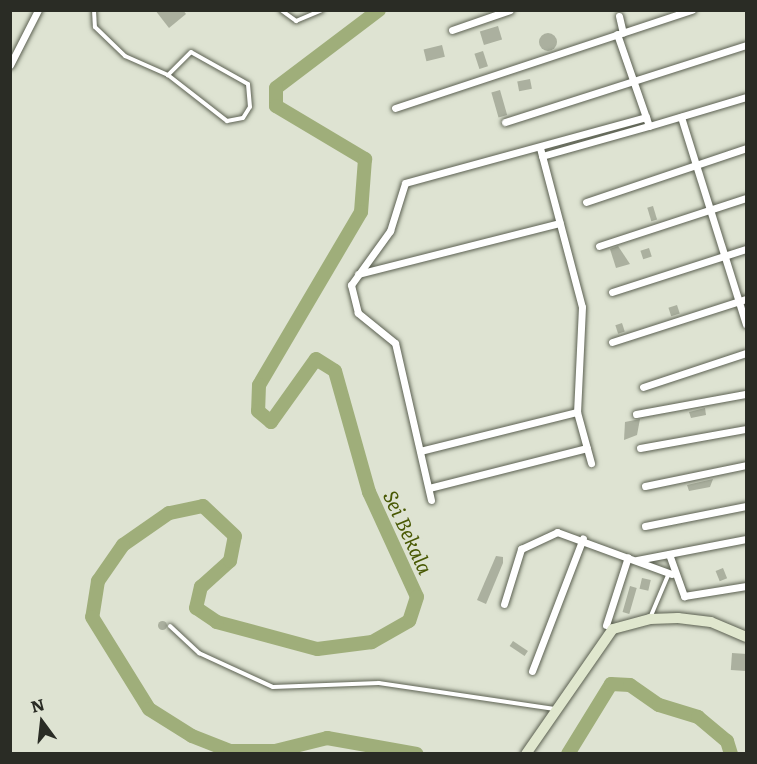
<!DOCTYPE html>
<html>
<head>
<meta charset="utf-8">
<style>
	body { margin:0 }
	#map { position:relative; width:757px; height:764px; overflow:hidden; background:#dee3d2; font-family:Literata,serif }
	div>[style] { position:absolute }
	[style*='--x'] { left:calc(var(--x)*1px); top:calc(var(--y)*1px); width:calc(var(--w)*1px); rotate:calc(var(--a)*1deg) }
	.river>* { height:14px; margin:-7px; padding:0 7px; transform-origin:7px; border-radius:7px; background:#9fae7a }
	.building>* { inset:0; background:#abb09f; transform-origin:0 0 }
	.round { border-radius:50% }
	.roads { filter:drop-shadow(0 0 2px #5b6051) drop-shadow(0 0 2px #5b6051) }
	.service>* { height:4px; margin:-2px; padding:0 2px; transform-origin:2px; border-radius:2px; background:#fff }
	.minor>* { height:7px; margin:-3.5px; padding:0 3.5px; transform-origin:3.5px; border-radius:3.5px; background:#fff }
	.secondary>* { height:10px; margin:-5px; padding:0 5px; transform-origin:5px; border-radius:5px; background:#e0e7ce }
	span { translate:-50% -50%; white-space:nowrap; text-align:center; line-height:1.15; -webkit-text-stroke:6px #dee3d2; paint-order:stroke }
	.water-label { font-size:20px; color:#485803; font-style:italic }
	.frame { position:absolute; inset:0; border:12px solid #2a2c25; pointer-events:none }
	.north { position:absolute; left:12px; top:692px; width:60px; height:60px; -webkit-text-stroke:4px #dee3d2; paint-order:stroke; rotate:345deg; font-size:16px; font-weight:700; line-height:24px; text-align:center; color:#2a2c25 }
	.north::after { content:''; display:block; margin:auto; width:21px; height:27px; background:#2a2c25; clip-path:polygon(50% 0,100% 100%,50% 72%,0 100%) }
</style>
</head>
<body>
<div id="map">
	<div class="river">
		<div style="--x:379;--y:10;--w:129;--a:142.9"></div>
		<div style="--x:276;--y:88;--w:18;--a:90"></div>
		<div style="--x:276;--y:106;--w:104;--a:30.8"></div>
		<div style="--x:365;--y:159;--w:53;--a:94.3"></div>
		<div style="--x:361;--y:212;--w:201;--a:120.5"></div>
		<div style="--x:259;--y:385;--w:26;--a:92"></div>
		<div style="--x:258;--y:411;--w:17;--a:40"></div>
		<div style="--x:271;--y:422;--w:77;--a:-54.5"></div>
		<div style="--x:316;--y:359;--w:22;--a:32"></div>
		<div style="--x:335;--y:371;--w:126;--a:74.3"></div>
		<div style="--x:369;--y:492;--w:115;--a:65.4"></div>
		<div style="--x:417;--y:597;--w:25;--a:108"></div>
		<div style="--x:409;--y:621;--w:43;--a:150.4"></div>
		<div style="--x:372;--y:642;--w:55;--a:172.7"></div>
		<div style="--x:317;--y:649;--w:104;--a:-164.9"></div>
		<div style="--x:217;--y:622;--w:25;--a:-146"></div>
		<div style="--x:196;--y:608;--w:22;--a:-77"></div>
		<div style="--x:201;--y:587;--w:39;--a:-42"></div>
		<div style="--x:230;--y:561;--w:25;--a:-79"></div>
		<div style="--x:235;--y:536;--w:44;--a:-136.8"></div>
		<div style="--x:203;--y:506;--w:35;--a:168"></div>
		<div style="--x:169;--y:513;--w:56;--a:145.2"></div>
		<div style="--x:123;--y:545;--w:44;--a:124.8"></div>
		<div style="--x:98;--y:581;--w:36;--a:99"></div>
		<div style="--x:92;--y:617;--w:108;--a:58.2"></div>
		<div style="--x:149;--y:709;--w:51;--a:32.1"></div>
		<div style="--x:192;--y:736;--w:41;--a:21.5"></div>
		<div style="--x:230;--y:751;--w:45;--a:0"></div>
		<div style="--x:275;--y:751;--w:54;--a:-14"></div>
		<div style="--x:327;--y:738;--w:91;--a:10.1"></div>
		<div style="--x:568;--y:754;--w:82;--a:-58.4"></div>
		<div style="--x:611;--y:684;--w:19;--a:3"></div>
		<div style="--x:630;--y:685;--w:35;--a:35"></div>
		<div style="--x:659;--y:705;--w:41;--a:17.1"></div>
		<div style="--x:698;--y:717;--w:38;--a:40"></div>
		<div style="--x:727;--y:741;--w:14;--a:73"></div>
	</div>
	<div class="building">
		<div style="clip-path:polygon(155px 10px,183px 10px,186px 14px,169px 28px)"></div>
		<div style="left:498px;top:26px;width:14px;height:19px;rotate:73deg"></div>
		<div class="round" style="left:539px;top:33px;width:18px;height:18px"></div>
		<div style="left:442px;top:45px;width:12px;height:19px;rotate:76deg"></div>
		<div style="left:483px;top:51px;width:16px;height:9px;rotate:72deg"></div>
		<div style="left:530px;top:79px;width:10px;height:13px;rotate:79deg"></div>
		<div style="left:500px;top:90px;width:26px;height:9px;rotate:74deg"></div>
		<div style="left:653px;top:206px;width:14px;height:6px;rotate:73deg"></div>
		<div style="clip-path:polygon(618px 246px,630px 264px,616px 268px,610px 249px)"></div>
		<div style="left:649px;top:248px;width:9px;height:9px;rotate:72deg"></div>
		<div style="left:677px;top:305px;width:9px;height:9px;rotate:72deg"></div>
		<div style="left:622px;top:323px;width:9px;height:7px;rotate:72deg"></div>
		<div style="clip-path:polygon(705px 408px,706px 415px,691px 418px,689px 412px)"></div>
		<div style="clip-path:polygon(640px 419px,637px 435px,624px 440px,625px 422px)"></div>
		<div style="clip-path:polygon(713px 479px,710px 487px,689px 491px,687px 485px)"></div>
		<div style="clip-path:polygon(496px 556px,503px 557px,503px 563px,486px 604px,477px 600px)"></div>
		<div style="left:723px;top:568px;width:11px;height:8px;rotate:68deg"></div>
		<div style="left:642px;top:578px;width:9px;height:11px;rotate:13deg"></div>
		<div style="left:630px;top:586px;width:7px;height:27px;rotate:16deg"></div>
		<div class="round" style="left:157.5px;top:620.5px;width:9px;height:9px"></div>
		<div style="left:513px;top:641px;width:18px;height:6px;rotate:34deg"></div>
		<div style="left:732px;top:653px;width:15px;height:17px;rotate:4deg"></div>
	</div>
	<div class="roads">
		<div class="service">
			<div style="--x:94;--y:10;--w:17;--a:87"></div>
			<div style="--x:95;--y:27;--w:42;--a:44"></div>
			<div style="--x:125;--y:56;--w:47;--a:23.8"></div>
			<div style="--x:168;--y:75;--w:75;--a:37.9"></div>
			<div style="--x:227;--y:121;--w:16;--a:-11"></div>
			<div style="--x:243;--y:118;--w:13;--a:-58"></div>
			<div style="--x:250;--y:107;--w:23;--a:-95"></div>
			<div style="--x:248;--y:84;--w:65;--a:-150.7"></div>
			<div style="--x:191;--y:52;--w:33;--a:135"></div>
			<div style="--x:281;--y:10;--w:19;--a:36"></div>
			<div style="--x:296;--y:21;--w:28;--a:-23"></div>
			<div style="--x:650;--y:618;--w:49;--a:-67.1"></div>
			<div style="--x:170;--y:626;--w:40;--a:43"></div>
			<div style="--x:199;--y:653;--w:81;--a:24.7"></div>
			<div style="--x:273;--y:687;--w:106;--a:-2.2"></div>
			<div style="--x:379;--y:683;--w:179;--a:8.4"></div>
		</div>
		<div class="minor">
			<div style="--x:619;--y:16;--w:17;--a:77"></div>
			<div style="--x:452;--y:30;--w:61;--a:-19"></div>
			<div style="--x:617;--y:34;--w:97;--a:70.8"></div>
			<div style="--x:649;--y:126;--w:101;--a:-16.6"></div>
			<div style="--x:10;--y:65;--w:62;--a:-63"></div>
			<div style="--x:395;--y:108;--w:313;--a:-18.3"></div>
			<div style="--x:681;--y:117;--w:217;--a:72.6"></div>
			<div style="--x:505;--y:122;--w:253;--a:-17.7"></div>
			<div style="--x:540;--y:148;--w:164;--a:75.2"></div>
			<div style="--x:582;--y:307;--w:105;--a:92.7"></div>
			<div style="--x:577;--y:412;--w:53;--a:74.6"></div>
			<div style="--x:542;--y:156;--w:111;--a:-15.7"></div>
			<div style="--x:586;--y:202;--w:169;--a:-18.6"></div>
			<div style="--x:599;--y:246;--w:155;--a:-18.1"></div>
			<div style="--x:358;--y:274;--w:208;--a:-14.2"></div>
			<div style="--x:612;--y:292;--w:141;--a:-17.8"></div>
			<div style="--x:612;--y:342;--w:141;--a:-17.8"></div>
			<div style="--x:643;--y:387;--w:108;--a:-18.3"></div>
			<div style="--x:636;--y:414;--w:111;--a:-10.4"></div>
			<div style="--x:640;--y:448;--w:108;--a:-10.2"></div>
			<div style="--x:420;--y:451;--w:162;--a:-14"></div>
			<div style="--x:645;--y:486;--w:103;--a:-11.7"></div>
			<div style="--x:429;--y:488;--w:163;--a:-14.2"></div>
			<div style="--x:431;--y:500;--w:161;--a:-102.9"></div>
			<div style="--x:395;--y:343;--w:48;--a:-141"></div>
			<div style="--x:358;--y:313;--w:29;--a:-104"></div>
			<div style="--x:351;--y:285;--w:67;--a:-54.2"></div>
			<div style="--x:390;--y:231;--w:50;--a:-72.6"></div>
			<div style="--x:405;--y:183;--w:250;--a:-15.3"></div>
			<div style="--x:645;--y:526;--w:103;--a:-11.2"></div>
			<div style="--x:669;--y:554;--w:45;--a:70.3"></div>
			<div style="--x:684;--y:596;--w:63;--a:-9.2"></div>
			<div style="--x:637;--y:560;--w:111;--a:-10.9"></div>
			<div style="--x:504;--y:604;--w:58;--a:-72.8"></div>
			<div style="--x:521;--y:549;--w:40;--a:-25"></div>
			<div style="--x:557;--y:532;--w:122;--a:20.1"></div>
			<div style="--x:606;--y:625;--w:71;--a:-72.1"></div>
			<div style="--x:532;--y:671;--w:142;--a:-69"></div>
		</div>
		<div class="secondary">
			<div style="--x:526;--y:754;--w:152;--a:-55.2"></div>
			<div style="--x:613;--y:629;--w:38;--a:-15"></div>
			<div style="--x:650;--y:619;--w:28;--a:-2"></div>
			<div style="--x:678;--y:618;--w:33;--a:7"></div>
			<div style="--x:711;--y:622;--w:38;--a:23"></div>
		</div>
	</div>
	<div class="water-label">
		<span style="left:409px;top:532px;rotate:65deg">Sei Bekala</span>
	</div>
	<div class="frame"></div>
	<div class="north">N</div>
</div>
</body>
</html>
